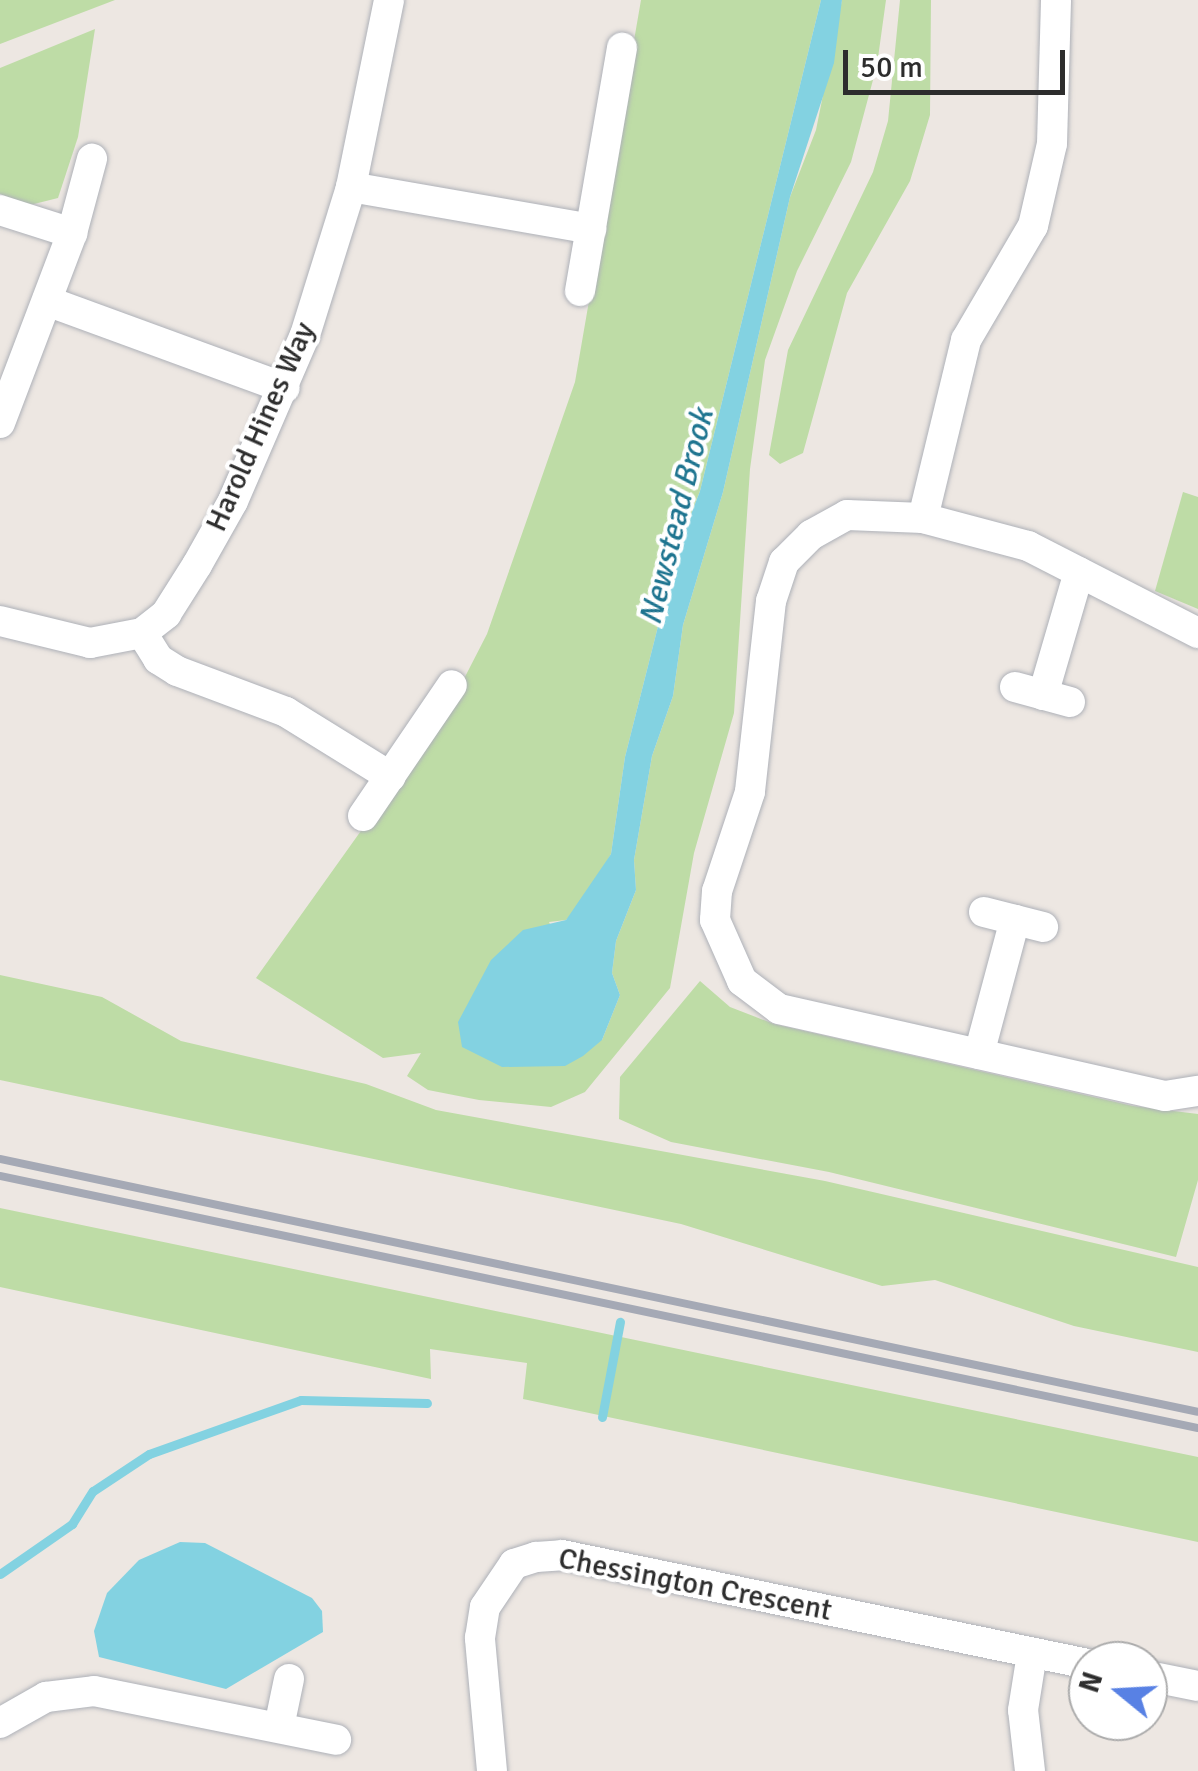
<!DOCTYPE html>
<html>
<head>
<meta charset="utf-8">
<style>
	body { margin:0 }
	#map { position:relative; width:1198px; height:1771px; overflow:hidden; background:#ede7e2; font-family:Signika,sans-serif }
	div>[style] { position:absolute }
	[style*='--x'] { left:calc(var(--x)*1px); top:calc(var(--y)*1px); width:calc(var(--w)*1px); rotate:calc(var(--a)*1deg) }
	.green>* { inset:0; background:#bedca6 }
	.water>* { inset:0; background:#83d2e1 }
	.stream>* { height:9px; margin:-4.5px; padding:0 4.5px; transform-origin:4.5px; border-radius:4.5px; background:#83d2e1 }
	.roads { filter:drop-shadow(0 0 2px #aeb1b8) drop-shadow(0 0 2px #aeb1b8) }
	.street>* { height:30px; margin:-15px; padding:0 15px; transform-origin:15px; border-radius:15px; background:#fff }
	.rail>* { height:8px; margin:-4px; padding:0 4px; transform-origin:4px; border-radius:4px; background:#a5a9b5 }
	span { translate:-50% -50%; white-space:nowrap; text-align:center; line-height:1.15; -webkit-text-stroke:8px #fff; paint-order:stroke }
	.street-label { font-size:30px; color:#2d2d2d }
	.water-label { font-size:32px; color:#1f7590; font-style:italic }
	.north { position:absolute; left:1068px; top:1641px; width:100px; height:100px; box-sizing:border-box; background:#fff; border:2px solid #ababab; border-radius:50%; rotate:288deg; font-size:28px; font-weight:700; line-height:40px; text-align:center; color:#2d2d2d }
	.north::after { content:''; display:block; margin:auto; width:35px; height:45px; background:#5881e4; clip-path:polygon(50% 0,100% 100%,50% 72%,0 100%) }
	.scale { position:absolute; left:843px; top:50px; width:222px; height:45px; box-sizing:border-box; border:5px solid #2d2d2d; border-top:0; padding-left:12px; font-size:30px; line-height:35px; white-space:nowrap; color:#2d2d2d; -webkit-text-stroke:8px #fff; paint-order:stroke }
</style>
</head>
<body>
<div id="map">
	<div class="green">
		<div style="clip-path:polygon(0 0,115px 0,0 44px)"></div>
		<div style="clip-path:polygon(641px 0,821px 0,700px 491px,677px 551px,625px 757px,611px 854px,583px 902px,566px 920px,549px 922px,602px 1040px,620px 995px,612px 973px,616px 941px,636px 890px,634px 860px,652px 756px,673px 696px,683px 625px,723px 492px,790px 197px,816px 130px,842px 0,886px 0,877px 65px,851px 162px,797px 271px,765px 360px,750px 469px,734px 713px,694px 853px,670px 988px,585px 1092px,551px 1107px,479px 1100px,428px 1090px,407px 1076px,421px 1053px,383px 1058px,256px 978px,450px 706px,487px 634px,575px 382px)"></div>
		<div style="clip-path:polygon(900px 0,931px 0,930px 115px,910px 181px,847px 293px,803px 453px,780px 464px,769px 455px,788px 350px,873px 172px,888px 121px)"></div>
		<div style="clip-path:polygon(95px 29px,78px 137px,58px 198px,30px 205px,0 194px,0 68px)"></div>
		<div style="clip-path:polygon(1183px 492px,1198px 497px,1198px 609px,1155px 591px)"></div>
		<div style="clip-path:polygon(0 975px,102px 997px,181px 1041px,366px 1084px,436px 1110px,825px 1181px,1198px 1267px,1198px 1352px,1074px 1326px,935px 1280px,882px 1286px,681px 1224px,0 1080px)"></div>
		<div style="clip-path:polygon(700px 981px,730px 1007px,774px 1024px,1133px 1106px,1198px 1114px,1198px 1180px,1176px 1257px,829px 1172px,671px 1142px,619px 1119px,620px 1077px)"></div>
		<div style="clip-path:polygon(0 1208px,1198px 1457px,1198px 1542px,523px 1399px,527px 1363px,430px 1349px,431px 1379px,0 1287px)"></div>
	</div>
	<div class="water">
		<div style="clip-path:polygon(821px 0,842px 0,834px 63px,790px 197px,723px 492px,683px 625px,673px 696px,652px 756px,634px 860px,636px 890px,616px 941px,612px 973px,620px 995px,602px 1040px,583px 1056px,565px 1066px,502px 1067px,462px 1047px,458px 1022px,491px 960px,523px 930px,566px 920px,611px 854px,625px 757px,677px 551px,700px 491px)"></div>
		<div style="clip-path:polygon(180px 1542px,205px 1543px,312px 1598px,322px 1611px,323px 1632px,226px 1689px,99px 1657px,94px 1631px,107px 1593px,139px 1560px)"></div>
	</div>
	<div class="stream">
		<div style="--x:602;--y:1417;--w:97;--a:-79.3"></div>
		<div style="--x:0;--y:1574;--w:88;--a:-34.8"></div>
		<div style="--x:72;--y:1524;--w:39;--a:-58"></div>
		<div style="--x:93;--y:1491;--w:67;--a:-33.5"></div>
		<div style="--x:149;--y:1454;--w:161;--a:-19.6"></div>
		<div style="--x:301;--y:1400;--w:126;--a:1.4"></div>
	</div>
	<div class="roads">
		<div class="street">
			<div style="--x:351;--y:187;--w:244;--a:9.9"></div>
			<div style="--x:0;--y:210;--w:76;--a:17.7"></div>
			<div style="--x:580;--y:291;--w:247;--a:-80.2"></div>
			<div style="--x:47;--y:301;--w:253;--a:20.1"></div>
			<div style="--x:0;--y:423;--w:203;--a:-69.2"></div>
			<div style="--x:72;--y:233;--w:77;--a:-74.9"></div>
			<div style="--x:923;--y:518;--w:183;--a:-76.4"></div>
			<div style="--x:966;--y:340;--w:132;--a:-59.6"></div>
			<div style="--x:1033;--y:226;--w:84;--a:-77"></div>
			<div style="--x:1052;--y:144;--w:144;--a:-88.4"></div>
			<div style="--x:0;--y:621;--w:93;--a:13.7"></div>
			<div style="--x:90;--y:643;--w:53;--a:-10.9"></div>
			<div style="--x:142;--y:633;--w:31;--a:-38"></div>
			<div style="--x:166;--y:614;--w:58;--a:-57.7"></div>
			<div style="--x:197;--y:565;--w:73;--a:-60.6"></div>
			<div style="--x:233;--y:501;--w:181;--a:-66.6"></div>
			<div style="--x:305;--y:335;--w:155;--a:-72.7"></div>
			<div style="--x:351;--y:187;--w:191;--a:-78.5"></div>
			<div style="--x:142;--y:633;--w:31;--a:58"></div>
			<div style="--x:158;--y:659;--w:22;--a:32"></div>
			<div style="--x:177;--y:671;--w:116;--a:20.6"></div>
			<div style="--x:286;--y:712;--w:123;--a:31.8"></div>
			<div style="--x:1198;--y:633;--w:191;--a:-152.9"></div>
			<div style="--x:1028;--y:546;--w:109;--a:-165.1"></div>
			<div style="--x:923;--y:518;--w:76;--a:-177.7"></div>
			<div style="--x:847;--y:515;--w:41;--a:150.9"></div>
			<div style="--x:811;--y:535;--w:38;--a:135"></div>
			<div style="--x:784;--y:562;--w:41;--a:108.4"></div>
			<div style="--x:771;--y:601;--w:192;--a:96.3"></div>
			<div style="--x:750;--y:792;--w:104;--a:108.4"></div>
			<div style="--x:717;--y:891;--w:29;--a:94"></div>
			<div style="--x:715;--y:920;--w:67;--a:66.1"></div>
			<div style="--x:742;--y:981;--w:46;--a:37.1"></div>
			<div style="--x:779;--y:1009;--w:396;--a:12.7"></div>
			<div style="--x:1165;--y:1096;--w:33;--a:-9"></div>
			<div style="--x:1015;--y:687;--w:57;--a:15.3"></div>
			<div style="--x:1043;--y:695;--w:128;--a:-73.7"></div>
			<div style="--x:363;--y:816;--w:158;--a:-55.8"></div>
			<div style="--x:984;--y:912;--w:61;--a:14.3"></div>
			<div style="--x:979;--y:1054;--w:139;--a:-75"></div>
			<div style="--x:1148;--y:1676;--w:51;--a:11.3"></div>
			<div style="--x:0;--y:1723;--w:53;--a:-29.5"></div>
			<div style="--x:46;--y:1697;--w:48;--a:-7.1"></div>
			<div style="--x:94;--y:1691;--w:247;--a:11.4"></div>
			<div style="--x:279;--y:1727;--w:49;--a:-78.2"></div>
			<div style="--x:492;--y:1771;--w:134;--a:-95.2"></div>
			<div style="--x:480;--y:1638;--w:31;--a:-81"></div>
			<div style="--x:485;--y:1607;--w:52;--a:-56"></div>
			<div style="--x:514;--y:1564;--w:23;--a:-18"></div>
			<div style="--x:536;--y:1557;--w:26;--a:-4"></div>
			<div style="--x:562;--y:1555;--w:537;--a:11.71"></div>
			<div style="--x:1030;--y:1771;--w:61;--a:-96.5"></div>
			<div style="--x:1023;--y:1710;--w:57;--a:-80.9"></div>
		</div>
	</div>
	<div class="rail">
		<div style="--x:0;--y:1159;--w:1224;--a:11.92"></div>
		<div style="--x:0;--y:1176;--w:1224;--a:11.88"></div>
	</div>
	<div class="street-label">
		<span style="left:261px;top:427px;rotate:-66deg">Harold Hines Way</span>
		<span style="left:695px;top:1585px;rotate:11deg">Chessington Crescent</span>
	</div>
	<div class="water-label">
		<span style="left:677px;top:517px;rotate:-76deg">Newstead Brook</span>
	</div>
	<div class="north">N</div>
	<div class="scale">50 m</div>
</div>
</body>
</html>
